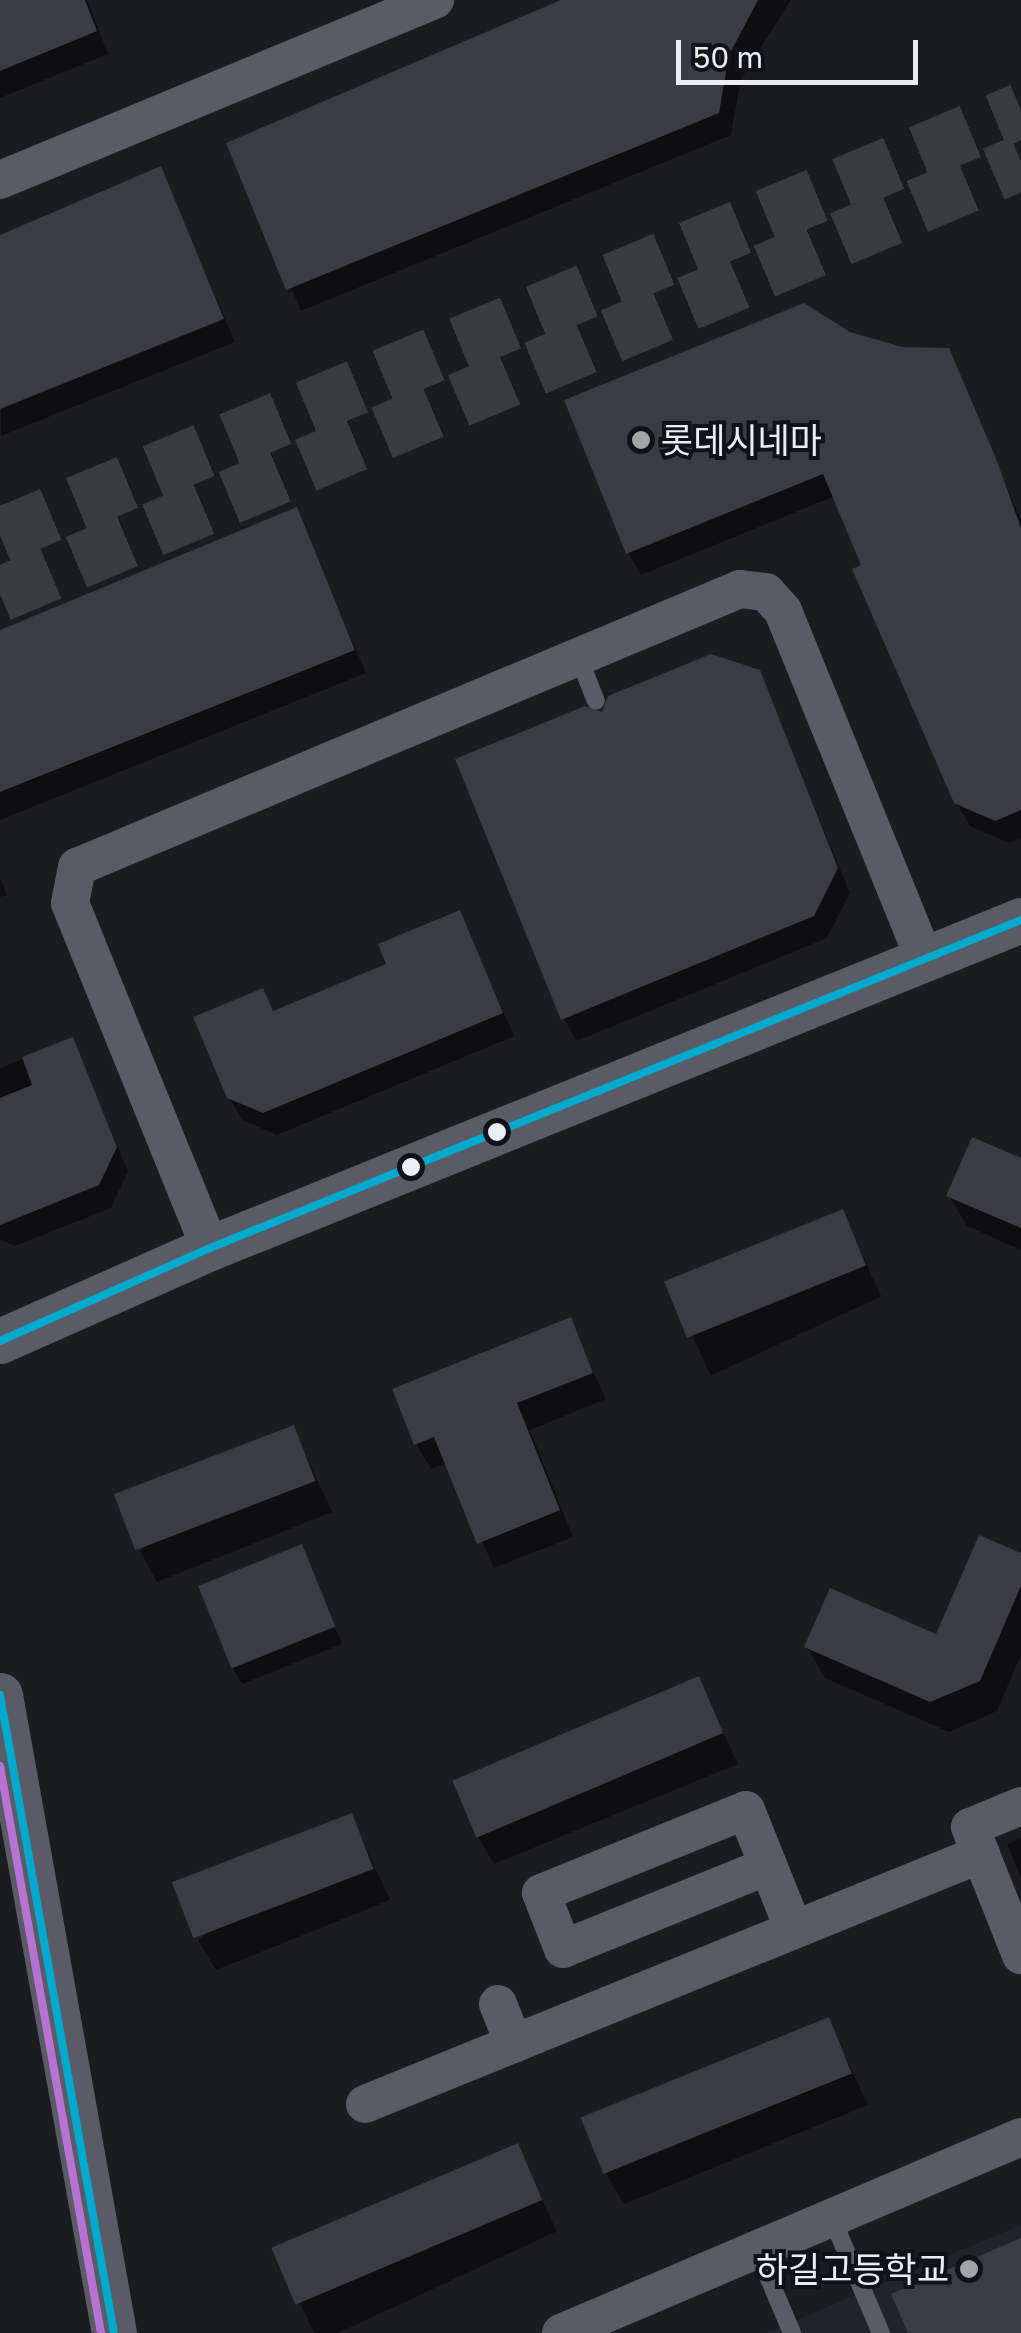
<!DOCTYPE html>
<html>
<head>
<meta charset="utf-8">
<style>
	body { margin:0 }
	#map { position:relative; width:1021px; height:2333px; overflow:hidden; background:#1b1c1f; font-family:"Golos Text","Noto Sans KR",sans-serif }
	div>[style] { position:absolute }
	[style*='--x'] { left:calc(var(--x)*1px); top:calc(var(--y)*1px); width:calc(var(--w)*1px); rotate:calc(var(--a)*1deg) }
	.built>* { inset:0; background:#20222d }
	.shadow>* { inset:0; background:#0007; transform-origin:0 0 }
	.building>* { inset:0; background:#393b45; transform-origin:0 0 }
	.trunk-tunnel>* { height:55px; margin-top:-27.5px; transform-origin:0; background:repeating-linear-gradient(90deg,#3a3b3f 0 55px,transparent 0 83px) }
	.service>* { height:18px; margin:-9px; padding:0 9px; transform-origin:9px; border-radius:9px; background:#595b66 }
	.minor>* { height:38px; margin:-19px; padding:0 19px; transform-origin:19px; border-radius:19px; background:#595b66 }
	.tertiary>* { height:45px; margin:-22.5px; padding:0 22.5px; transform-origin:22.5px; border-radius:22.5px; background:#595b66 }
	.bus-1>* { height:8px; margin:-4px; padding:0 4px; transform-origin:4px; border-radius:4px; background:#00a9ce }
	.bus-2>* { height:8px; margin:-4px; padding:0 4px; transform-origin:4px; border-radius:4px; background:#b673d3 }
	.dots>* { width:28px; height:28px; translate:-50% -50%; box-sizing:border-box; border:5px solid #101218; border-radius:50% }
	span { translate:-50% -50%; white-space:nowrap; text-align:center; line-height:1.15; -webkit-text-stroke:8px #101218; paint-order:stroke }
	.poi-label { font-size:35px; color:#ecedf2 }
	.left { translate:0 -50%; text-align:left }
	.right { translate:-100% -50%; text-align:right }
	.scale { position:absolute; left:676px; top:40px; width:242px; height:45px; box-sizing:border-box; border:5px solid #ecedf2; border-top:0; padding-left:12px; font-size:30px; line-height:35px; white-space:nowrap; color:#ecedf2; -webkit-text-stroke:8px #101218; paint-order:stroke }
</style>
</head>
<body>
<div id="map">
	<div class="built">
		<div style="clip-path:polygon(1021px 2225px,1021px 2333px,766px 2333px,813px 2313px)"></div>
	</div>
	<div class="shadow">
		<div style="clip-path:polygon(0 0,87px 0,108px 54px,0 98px)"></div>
		<div style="clip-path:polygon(569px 0,791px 0,741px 79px,731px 135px,301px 311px,230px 144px)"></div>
		<div style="clip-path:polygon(160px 170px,235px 342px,1px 436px,0 238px)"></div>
		<div style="clip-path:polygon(849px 335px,901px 349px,947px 351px,1021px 520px,1021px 838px,1009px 843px,970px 826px,956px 802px,835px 496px,641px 575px,628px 553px)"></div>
		<div style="clip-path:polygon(296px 510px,366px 673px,0 820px,0 631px)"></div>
		<div style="clip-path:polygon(758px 672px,850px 893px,827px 938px,577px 1041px,564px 1019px,603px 715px)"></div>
		<div style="clip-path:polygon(0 878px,7px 895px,0 897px)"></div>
		<div style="clip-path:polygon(459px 913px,514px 1036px,277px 1135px,242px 1120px,229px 1097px,262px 991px,275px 1013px,389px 965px)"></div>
		<div style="clip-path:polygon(72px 1040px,128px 1171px,111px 1208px,15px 1246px,0 1240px,0 1068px)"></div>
		<div style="clip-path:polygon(1021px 1161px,1021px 1250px,967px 1226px,949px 1196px)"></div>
		<div style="left:842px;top:1212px;width:93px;height:188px;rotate:65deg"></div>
		<div style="clip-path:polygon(569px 1320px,606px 1399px,530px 1430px,573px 1537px,494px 1568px,447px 1463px,431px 1469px,416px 1444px)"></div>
		<div style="clip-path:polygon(293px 1428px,332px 1512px,157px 1582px,140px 1551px)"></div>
		<div style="clip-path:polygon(301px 1547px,342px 1644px,242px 1684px,232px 1666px)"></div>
		<div style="clip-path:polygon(1021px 1555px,1021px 1655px,997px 1711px,949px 1732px,825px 1678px,807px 1647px,937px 1637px)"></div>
		<div style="clip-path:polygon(698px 1679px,738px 1764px,494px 1864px,476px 1834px)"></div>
		<div style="clip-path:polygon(351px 1816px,390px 1900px,216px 1970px,198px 1940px)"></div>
		<div style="clip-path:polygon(1021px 1838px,1021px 1878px,1007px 1844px)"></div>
		<div style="clip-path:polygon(828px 2020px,868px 2105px,624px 2204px,606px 2174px)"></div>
		<div style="left:517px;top:2146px;width:94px;height:263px;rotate:65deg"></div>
	</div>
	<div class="building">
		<div style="clip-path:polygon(0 0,85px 0,97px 31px,0 71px)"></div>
		<div style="clip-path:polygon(561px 0,758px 0,729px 55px,719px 113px,286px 290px,226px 143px)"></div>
		<div style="clip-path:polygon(161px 166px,224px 319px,0 409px,0 235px)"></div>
		<div style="clip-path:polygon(804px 303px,850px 332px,902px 347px,949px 348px,997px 461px,1021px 528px,1021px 810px,995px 821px,954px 803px,852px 569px,861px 565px,823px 474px,626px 554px,564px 400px)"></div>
		<div style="clip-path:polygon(297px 507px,355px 650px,0 792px,0 630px)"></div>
		<div style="clip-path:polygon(711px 654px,760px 670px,838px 868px,814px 916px,561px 1020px,455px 759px,585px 706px,602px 712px,608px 696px)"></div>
		<div style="clip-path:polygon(460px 910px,503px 1013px,263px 1113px,227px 1098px,193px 1017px,263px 988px,273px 1011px,386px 964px,378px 944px)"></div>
		<div style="clip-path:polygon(73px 1037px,117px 1147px,99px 1185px,0 1225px,0 1098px,32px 1085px,22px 1057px)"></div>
		<div style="clip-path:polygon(972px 1137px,1021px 1158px,1021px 1228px,946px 1196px)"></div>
		<div style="left:843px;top:1209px;width:61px;height:193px;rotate:68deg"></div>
		<div style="clip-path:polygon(571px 1317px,593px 1373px,517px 1403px,560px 1510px,477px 1544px,434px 1437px,414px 1445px,392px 1389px)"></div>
		<div style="left:294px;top:1425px;width:60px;height:193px;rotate:69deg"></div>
		<div style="clip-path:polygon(979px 1535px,1021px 1553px,1021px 1586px,980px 1681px,930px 1702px,804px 1647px,830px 1588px,936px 1634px)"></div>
		<div style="left:302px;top:1544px;width:89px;height:112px;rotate:68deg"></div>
		<div style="left:699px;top:1676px;width:62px;height:268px;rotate:67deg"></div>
		<div style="left:352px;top:1813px;width:60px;height:193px;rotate:69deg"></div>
		<div style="left:829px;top:2017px;width:61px;height:268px;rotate:68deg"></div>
		<div style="left:518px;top:2143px;width:62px;height:268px;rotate:67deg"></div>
		<div style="clip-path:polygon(1021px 2238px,1021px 2333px,908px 2333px,891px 2294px)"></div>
	</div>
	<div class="trunk-tunnel">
		<div style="--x:0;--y:535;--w:1106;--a:-22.6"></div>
		<div style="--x:0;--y:594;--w:1109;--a:-22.93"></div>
	</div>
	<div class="service">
		<div style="--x:578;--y:656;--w:48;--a:68.2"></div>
		<div style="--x:831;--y:2216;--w:127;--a:66.9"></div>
		<div style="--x:756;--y:2248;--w:92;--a:67"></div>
	</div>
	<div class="minor">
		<div style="--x:0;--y:180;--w:471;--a:-22.5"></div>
		<div style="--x:210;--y:1248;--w:372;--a:-112.1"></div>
		<div style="--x:70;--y:903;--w:37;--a:-79"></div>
		<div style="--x:77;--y:867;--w:719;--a:-22.75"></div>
		<div style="--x:740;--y:589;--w:26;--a:7"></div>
		<div style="--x:766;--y:592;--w:25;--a:48"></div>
		<div style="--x:783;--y:611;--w:375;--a:67.9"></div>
		<div style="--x:1021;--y:1806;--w:55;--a:157.6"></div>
		<div style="--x:970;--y:1827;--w:138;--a:68.3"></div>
		<div style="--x:768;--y:1866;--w:221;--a:158"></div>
		<div style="--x:563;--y:1949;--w:60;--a:-111.4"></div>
		<div style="--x:541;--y:1893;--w:221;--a:-22"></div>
		<div style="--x:746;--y:1810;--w:129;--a:68.2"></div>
		<div style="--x:498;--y:2004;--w:43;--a:68.2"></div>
		<div style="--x:365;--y:2104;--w:665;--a:-22.09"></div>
		<div style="--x:561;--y:2333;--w:500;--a:-23.08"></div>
	</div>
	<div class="tertiary">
		<div style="--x:0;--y:1341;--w:230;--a:-23.9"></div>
		<div style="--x:210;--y:1248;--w:875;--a:-22.02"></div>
		<div style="--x:0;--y:1695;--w:648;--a:79.87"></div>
	</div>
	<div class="bus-1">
		<div style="--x:0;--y:1341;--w:230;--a:-23.9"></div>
		<div style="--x:210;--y:1248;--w:875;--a:-22.02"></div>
		<div style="--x:0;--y:1695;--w:648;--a:79.87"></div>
	</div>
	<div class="bus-2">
		<div style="--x:0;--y:1766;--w:576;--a:79.9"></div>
	</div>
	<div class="dots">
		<div style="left:641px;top:440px;background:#a3a4a8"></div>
		<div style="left:497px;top:1132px;background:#ecedf2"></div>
		<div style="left:411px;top:1167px;background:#ecedf2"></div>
		<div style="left:969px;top:2269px;background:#a3a4a8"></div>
	</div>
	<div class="poi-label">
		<span class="left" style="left:661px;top:440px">롯데시네마</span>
		<span class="right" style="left:949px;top:2269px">하길고등학교</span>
	</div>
	<div class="scale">50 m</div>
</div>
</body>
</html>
